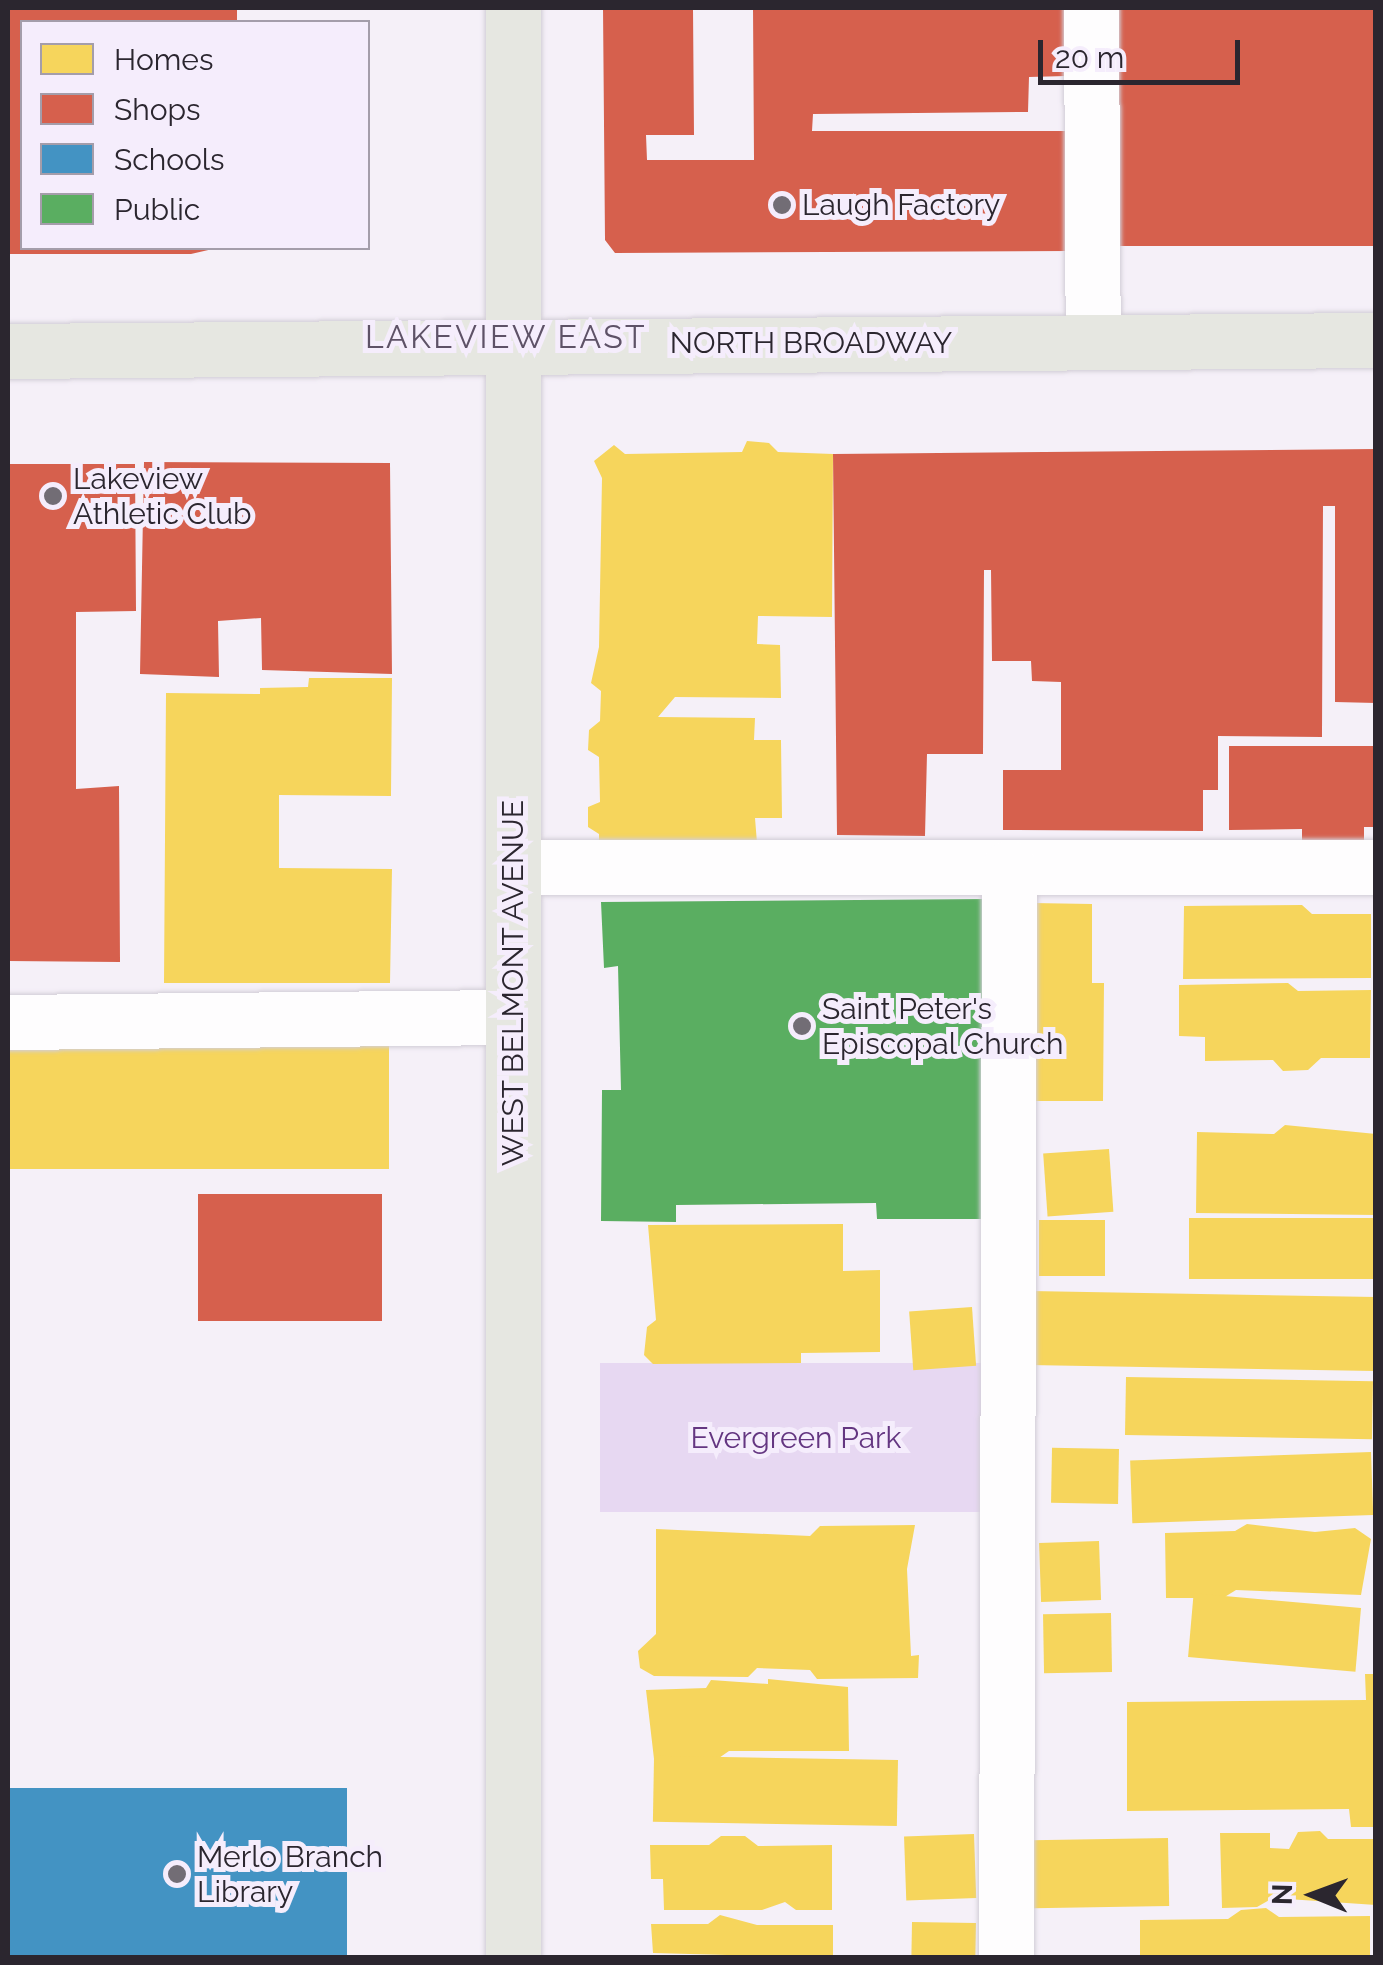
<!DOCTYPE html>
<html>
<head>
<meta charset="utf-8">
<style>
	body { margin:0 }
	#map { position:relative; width:1383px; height:1965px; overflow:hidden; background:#f5f0f8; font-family:Raleway,sans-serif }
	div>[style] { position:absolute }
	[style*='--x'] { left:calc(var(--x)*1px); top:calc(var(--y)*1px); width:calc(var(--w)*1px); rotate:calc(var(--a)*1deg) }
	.green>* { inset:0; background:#e7d8f2; transform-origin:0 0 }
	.homes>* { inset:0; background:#f6d55c; transform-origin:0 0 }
	.shops>* { inset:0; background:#d6604d; transform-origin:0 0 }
	.schools>* { inset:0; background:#4393c3; transform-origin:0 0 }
	.public>* { inset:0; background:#5aae61 }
	.roads { filter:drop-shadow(0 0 2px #d2cdd6) drop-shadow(0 0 2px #d2cdd6) }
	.minor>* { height:55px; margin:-27.5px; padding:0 27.5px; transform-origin:27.5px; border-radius:27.5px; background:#fefdfe }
	.major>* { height:55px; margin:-27.5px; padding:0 27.5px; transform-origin:27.5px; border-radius:27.5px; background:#e6e7e1 }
	.dots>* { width:28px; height:28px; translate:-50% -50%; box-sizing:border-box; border:5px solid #f5edfc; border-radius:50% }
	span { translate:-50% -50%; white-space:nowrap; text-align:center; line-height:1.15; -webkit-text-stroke:10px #f5edfc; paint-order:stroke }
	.poi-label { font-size:30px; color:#2b262f }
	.left { translate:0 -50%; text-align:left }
	.street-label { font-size:30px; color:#2b262f }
	.park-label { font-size:30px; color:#643681 }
	.neighbourhood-label { font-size:32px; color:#5e5267; letter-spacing:2.5px }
	.frame { position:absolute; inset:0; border:10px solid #2b262f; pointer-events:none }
	.legend { position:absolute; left:20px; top:20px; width:350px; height:230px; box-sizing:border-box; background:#f5edfc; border:2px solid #a49daa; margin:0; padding:12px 18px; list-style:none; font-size:30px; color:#2b262f }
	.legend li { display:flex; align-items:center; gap:20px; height:50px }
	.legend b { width:50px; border:2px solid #a49daa }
	.north { position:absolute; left:1263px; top:1845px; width:100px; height:100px; -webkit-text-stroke:8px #f5edfc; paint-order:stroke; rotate:271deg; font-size:28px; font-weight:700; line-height:40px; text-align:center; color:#2b262f }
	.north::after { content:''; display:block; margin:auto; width:35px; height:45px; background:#2b262f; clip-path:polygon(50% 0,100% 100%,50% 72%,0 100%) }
	.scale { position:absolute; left:1038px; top:40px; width:202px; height:45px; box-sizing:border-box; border:5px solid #2b262f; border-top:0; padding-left:12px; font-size:30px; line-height:35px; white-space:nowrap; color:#2b262f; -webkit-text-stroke:8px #f5edfc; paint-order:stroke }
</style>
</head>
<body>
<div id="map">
	<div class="green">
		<div style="left:600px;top:1363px;width:392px;height:149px"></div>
	</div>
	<div class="homes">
		<div style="clip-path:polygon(747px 441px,769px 443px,778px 452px,833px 454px,832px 617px,758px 616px,757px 644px,780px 645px,781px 698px,675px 697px,658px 717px,755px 718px,754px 740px,781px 740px,782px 818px,755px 818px,757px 843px,599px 842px,599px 834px,588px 827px,588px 807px,600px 802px,599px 757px,588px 750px,589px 730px,600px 721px,601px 691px,591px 683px,599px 647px,602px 478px,594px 461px,614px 445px,625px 454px,742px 452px)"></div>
		<div style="clip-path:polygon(309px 678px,392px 678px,391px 796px,279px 795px,279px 868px,392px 869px,390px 983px,164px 983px,166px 693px,260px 694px,260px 688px,308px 687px)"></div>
		<div style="clip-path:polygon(1032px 903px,1092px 904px,1092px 983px,1104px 983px,1103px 1101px,1032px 1101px)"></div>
		<div style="clip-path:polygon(1302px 905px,1312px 914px,1371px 914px,1371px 978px,1183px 979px,1184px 906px)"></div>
		<div style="clip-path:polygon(1288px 983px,1298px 991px,1371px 990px,1370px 1058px,1321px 1058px,1308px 1070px,1283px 1071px,1273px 1060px,1205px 1061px,1205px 1037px,1179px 1036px,1179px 985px)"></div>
		<div style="left:389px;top:1036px;width:133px;height:381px;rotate:90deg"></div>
		<div style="clip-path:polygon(1285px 1125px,1376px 1134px,1376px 1215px,1196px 1213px,1197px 1132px,1274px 1134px)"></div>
		<div style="left:1109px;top:1149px;width:63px;height:66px;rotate:86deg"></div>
		<div style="left:1189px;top:1218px;width:187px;height:61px"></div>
		<div style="left:1039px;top:1220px;width:66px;height:56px"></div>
		<div style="clip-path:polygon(843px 1224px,843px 1271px,880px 1270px,880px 1352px,801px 1353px,801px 1363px,653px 1364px,644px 1355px,647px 1327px,656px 1320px,648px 1225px)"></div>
		<div style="left:1030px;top:1291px;width:346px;height:74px;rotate:1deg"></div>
		<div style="left:972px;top:1307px;width:59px;height:63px;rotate:86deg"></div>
		<div style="left:1126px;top:1377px;width:247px;height:58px;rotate:1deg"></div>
		<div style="left:1119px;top:1449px;width:55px;height:67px;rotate:91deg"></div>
		<div style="left:1371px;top:1452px;width:63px;height:241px;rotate:88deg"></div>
		<div style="clip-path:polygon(1247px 1524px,1315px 1532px,1355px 1528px,1371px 1539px,1361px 1595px,1236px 1590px,1223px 1598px,1166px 1598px,1165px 1533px,1235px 1531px)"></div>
		<div style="clip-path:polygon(915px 1525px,907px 1569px,911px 1656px,919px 1655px,918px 1678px,817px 1679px,810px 1670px,757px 1668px,748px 1677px,654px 1676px,640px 1668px,638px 1651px,656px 1634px,656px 1529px,810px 1536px,820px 1526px)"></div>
		<div style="left:1099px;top:1541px;width:59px;height:60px;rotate:88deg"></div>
		<div style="left:1361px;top:1608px;width:64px;height:168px;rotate:95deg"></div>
		<div style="left:1111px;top:1613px;width:59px;height:68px;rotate:89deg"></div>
		<div style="clip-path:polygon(1365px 1674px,1376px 1674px,1376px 1827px,1351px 1827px,1349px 1809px,1127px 1811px,1127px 1702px,1366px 1700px)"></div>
		<div style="clip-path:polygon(768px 1679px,848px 1687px,849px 1751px,729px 1751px,716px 1760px,654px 1759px,646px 1690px,706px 1688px,711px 1680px,768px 1684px)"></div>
		<div style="left:898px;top:1760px;width:66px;height:244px;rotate:91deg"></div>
		<div style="clip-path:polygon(1320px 1831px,1328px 1839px,1376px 1839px,1376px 1905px,1273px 1898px,1257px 1907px,1222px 1908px,1220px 1833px,1270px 1833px,1270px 1848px,1289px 1849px,1298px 1832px)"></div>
		<div style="left:974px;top:1834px;width:64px;height:70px;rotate:88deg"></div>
		<div style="clip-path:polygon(721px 1836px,745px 1836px,758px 1846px,832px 1845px,832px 1910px,796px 1910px,785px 1902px,762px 1910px,664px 1910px,663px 1879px,651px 1879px,650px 1845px,709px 1845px)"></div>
		<div style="left:1168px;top:1838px;width:68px;height:136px;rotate:89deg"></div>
		<div style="clip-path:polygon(1266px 1908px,1279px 1917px,1370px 1916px,1370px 1958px,1140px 1958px,1140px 1920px,1228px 1919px,1241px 1910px)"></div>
		<div style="clip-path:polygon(720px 1915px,757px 1925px,833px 1925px,833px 1958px,653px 1953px,651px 1924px,708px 1924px)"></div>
		<div style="left:912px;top:1922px;width:64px;height:36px;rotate:1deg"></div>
	</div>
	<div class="shops">
		<div style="clip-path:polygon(8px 8px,237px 8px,237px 22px,22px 22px,22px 248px,217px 248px,191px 254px,8px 254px)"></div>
		<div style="clip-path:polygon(603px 8px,693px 8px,694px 135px,646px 135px,647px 160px,754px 160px,753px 8px,1065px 8px,1066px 76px,1029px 77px,1028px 112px,813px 114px,812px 131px,1067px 131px,1069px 251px,615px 253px,605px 240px)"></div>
		<div style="left:1118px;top:8px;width:258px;height:238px"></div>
		<div style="clip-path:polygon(1376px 449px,1376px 703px,1335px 702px,1335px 506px,1323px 506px,1322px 737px,1218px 736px,1218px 790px,1203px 790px,1203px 831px,1003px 830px,1003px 770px,1061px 770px,1061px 682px,1032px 681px,1031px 661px,992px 661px,991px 570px,984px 570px,983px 754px,927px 754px,925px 836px,837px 835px,833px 454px)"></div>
		<div style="clip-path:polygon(144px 462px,390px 463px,392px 674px,262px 670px,261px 618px,218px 621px,219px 677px,140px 674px)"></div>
		<div style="clip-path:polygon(8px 464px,135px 464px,136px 611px,76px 612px,76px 789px,119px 786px,120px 962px,8px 961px)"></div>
		<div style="clip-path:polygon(1229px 746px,1376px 746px,1376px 827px,1364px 827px,1364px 847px,1302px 847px,1302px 829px,1229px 830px)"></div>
		<div style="left:198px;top:1194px;width:184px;height:127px"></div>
	</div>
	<div class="schools">
		<div style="left:8px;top:1788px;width:339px;height:169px"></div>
	</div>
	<div class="public">
		<div style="clip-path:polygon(984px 899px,985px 1219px,877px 1219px,876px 1203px,676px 1205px,676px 1222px,601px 1221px,602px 1090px,621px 1090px,618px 966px,604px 968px,601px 902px)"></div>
	</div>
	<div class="roads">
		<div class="minor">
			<div style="--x:1091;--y:8;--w:334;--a:89.7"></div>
			<div style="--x:513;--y:867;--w:863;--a:0"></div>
			<div style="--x:8;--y:1022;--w:505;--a:-0.57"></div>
			<div style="--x:1006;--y:1958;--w:1090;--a:-89.84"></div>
		</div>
		<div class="major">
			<div style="--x:8;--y:351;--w:1368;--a:-0.46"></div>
			<div style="--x:513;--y:1958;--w:1950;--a:-90"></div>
		</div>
	</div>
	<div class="dots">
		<div style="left:782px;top:205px;background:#726d75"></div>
		<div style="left:53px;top:496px;background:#726d75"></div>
		<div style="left:802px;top:1026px;background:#726d75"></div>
		<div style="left:177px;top:1874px;background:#726d75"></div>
	</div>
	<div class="poi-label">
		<span class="left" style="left:802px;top:205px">Laugh Factory</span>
		<span class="left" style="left:73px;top:496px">Lakeview<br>Athletic Club</span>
		<span class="left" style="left:822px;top:1026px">Saint Peter's<br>Episcopal Church</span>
		<span class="left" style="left:197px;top:1874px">Merlo Branch<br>Library</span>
	</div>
	<div class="street-label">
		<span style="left:811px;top:343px">NORTH BROADWAY</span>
		<span style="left:513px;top:983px;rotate:-90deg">WEST BELMONT AVENUE</span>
	</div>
	<div class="park-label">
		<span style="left:796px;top:1438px">Evergreen Park</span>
	</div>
	<div class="neighbourhood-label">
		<span style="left:506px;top:337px">LAKEVIEW EAST</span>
	</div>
	<div class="frame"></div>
	<ul class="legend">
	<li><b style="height:28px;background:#f6d55c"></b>Homes</li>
	<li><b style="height:28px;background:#d6604d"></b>Shops</li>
	<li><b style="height:28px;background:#4393c3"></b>Schools</li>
	<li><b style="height:28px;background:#5aae61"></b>Public</li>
	</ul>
	<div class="north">N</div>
	<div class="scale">20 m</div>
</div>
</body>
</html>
